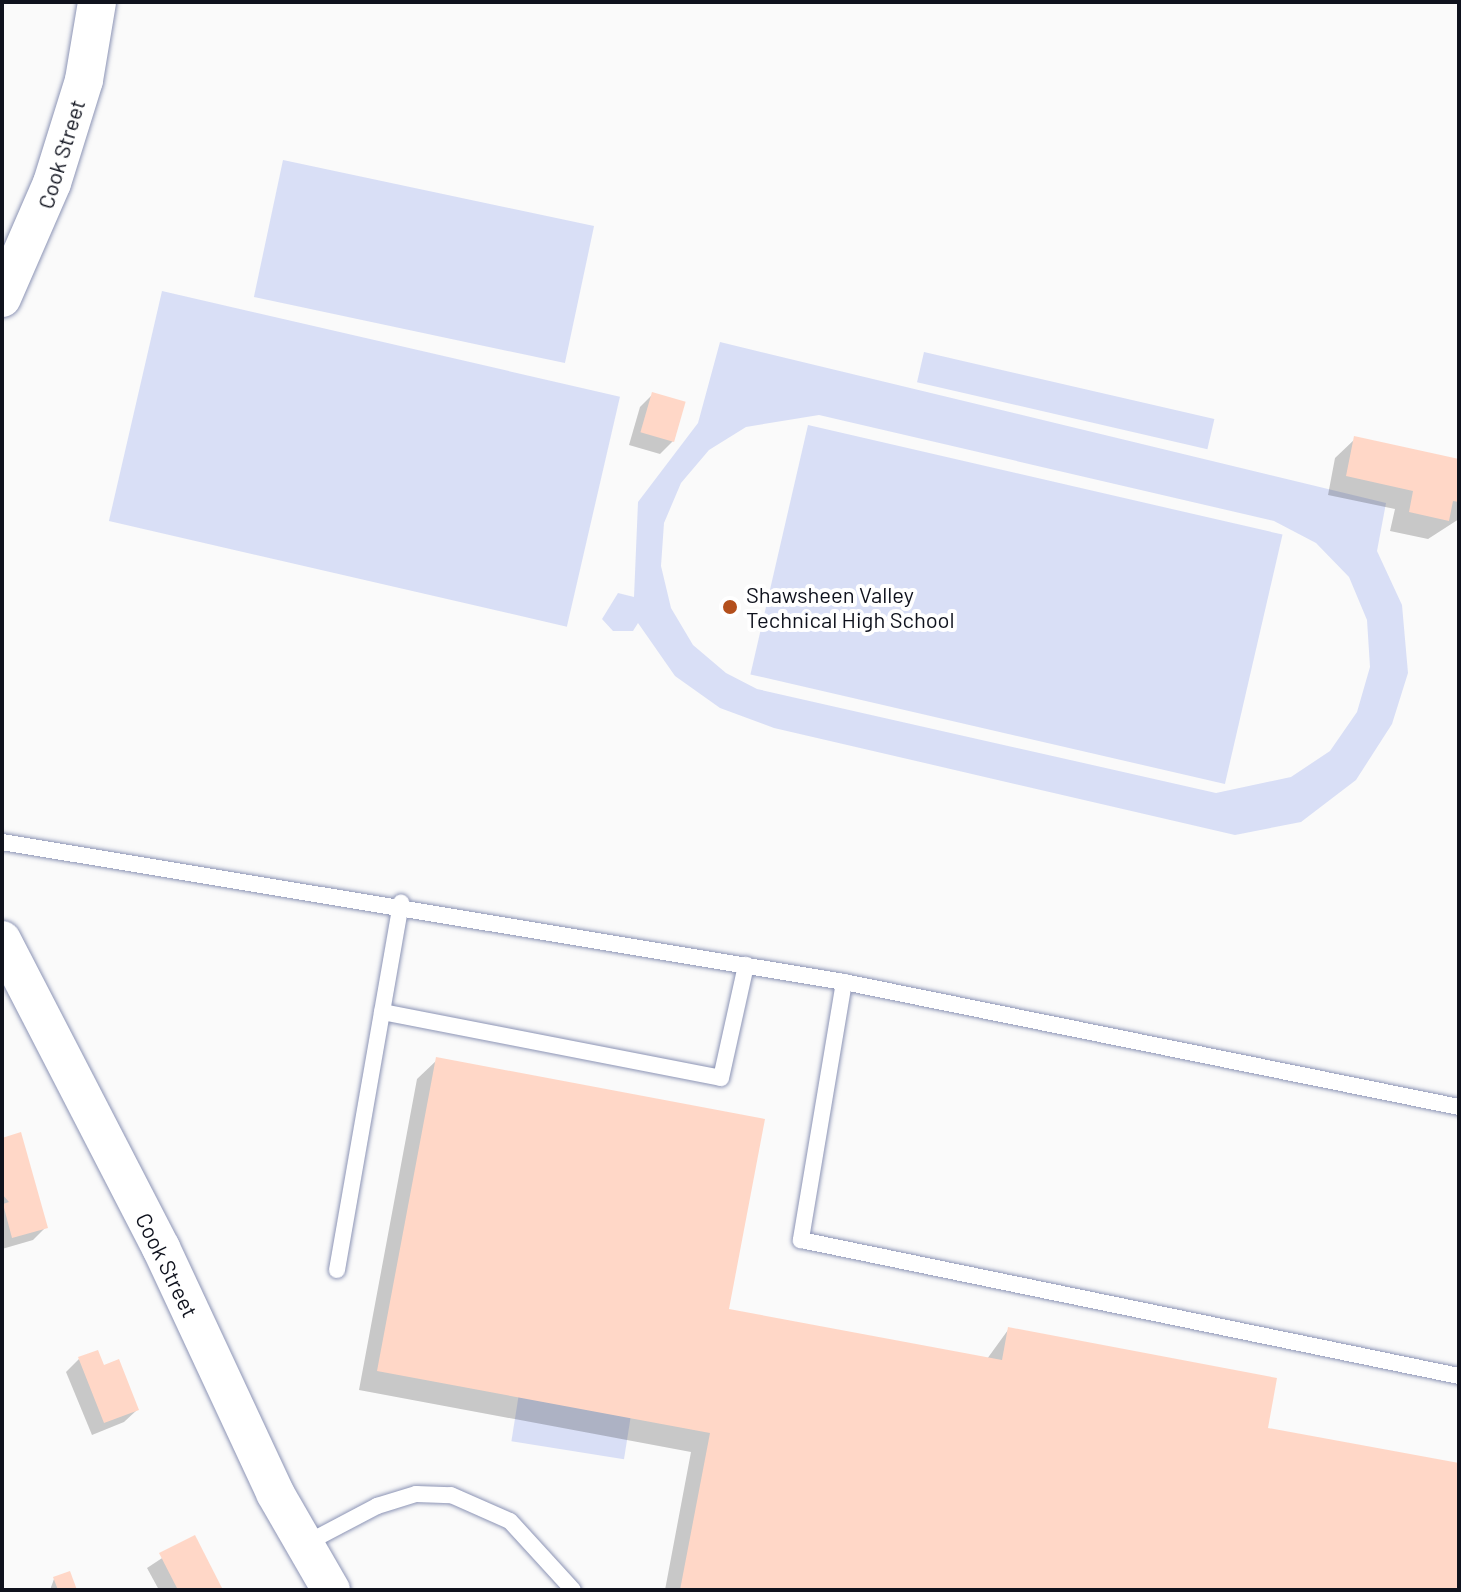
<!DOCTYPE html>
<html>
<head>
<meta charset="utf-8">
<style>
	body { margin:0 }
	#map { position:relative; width:1461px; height:1592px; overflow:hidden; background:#fafafa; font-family:Barlow,sans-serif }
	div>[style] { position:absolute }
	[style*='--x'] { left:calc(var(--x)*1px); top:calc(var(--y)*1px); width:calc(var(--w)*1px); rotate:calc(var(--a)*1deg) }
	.green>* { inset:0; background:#d9dff6; transform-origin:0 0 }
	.shadow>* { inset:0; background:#0003 }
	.building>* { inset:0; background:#ffd7c7; transform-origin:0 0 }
	.roads { filter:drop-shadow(0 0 2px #8c94b5) drop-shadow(0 0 2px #8c94b5) }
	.service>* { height:16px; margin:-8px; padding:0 8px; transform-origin:8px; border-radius:8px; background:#fff }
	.tertiary>* { height:38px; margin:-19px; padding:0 19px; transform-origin:19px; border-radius:19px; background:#fff }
	.dots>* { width:22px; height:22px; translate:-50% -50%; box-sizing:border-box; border:4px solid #fff; border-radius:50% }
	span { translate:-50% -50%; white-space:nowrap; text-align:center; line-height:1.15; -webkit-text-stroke:8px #fff; paint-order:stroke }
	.street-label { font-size:22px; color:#0f121d }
	.poi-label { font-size:22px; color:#0f121d }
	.left { translate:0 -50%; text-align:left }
	.frame { position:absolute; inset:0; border:4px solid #0f121d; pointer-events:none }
</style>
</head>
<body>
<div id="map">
	<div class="green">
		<div style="left:283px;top:160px;width:318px;height:140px;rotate:12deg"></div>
		<div style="left:162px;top:291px;width:470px;height:236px;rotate:13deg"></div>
		<div style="clip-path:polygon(evenodd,720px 342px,1386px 503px,1377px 551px,1402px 605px,1408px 673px,1392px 724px,1356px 780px,1301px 822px,1235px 835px,774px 728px,720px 708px,675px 676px,638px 623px,633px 631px,613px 631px,602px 619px,618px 593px,634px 597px,638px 502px,698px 423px,720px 342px,819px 415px,1274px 521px,1316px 543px,1349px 577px,1367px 620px,1370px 667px,1357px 712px,1330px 751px,1291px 777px,1216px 793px,757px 689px,726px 673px,693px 645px,671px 608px,661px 566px,664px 523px,681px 483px,709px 450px,746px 427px,819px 415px)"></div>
		<div style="left:924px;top:352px;width:298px;height:31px;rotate:13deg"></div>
		<div style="left:808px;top:425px;width:487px;height:256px;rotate:13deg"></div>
		<div style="left:520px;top:1387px;width:114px;height:55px;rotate:9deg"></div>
	</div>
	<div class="shadow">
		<div style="clip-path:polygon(653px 394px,673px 441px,660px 454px,629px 445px,640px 407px)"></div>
		<div style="clip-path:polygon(1355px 439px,1459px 461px,1459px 519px,1428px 539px,1390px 531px,1395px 509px,1328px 495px,1335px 458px)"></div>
		<div style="clip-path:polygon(437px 1060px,727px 1311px,987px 1359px,1008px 1330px,1265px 1429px,1459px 1468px,1459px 1590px,665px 1590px,691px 1452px,359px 1390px,417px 1079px)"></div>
		<div style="clip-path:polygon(2px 1140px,45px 1228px,33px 1240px,2px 1249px)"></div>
		<div style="clip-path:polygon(79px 1359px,103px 1368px,137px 1410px,124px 1422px,92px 1435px,66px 1372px)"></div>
		<div style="clip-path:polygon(194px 1537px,221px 1590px,159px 1590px,147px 1568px)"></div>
		<div style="clip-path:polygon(54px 1579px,75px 1590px,50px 1590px)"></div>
	</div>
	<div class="building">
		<div style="left:652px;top:392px;width:35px;height:42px;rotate:16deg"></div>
		<div style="clip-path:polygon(1354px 436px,1459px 459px,1459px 502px,1453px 501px,1449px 521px,1409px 512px,1413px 491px,1346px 476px)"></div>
		<div style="clip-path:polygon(436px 1057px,765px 1119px,729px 1309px,1002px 1360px,1008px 1327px,1277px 1378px,1268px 1428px,1459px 1463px,1459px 1590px,680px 1590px,710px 1433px,377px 1371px)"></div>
		<div style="clip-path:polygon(21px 1132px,48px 1228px,12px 1238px,3px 1204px,9px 1202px,2px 1194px,2px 1138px)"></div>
		<div style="clip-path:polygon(98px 1350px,104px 1365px,119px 1359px,139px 1410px,104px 1423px,78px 1357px)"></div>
		<div style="clip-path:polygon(195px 1535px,223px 1590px,178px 1590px,159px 1553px)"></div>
		<div style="clip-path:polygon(70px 1571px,77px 1590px,58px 1590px,53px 1577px)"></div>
	</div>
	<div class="roads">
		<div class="service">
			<div style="--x:2;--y:842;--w:854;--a:9.44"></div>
			<div style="--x:844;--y:982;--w:628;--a:11.49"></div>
			<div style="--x:844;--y:982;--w:262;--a:99.5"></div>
			<div style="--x:801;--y:1240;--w:672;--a:11.68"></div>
			<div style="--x:382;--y:1012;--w:345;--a:11"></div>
			<div style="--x:721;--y:1078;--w:116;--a:-77.5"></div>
			<div style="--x:337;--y:1270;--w:373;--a:-80.1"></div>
			<div style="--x:303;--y:1545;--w:84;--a:-27.8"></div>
			<div style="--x:377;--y:1506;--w:41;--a:-17.1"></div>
			<div style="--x:416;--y:1494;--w:35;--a:2"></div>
			<div style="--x:451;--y:1495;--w:64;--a:23.8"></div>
			<div style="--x:510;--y:1521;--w:93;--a:47.6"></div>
		</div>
		<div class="tertiary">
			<div style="--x:2;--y:298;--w:125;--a:-66.5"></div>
			<div style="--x:52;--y:183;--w:108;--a:-72.7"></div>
			<div style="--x:84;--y:80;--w:79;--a:-80.5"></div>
			<div style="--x:2;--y:940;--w:347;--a:62.7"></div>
			<div style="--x:161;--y:1248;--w:270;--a:65"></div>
			<div style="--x:275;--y:1493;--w:112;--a:60"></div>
		</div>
	</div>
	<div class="dots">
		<div style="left:730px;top:607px;background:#b34f1c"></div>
	</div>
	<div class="street-label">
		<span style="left:61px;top:154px;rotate:-73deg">Cook Street</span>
		<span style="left:167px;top:1265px;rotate:64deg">Cook Street</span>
	</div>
	<div class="poi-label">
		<span class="left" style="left:746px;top:607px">Shawsheen Valley<br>Technical High School</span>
	</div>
	<div class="frame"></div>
</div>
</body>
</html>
